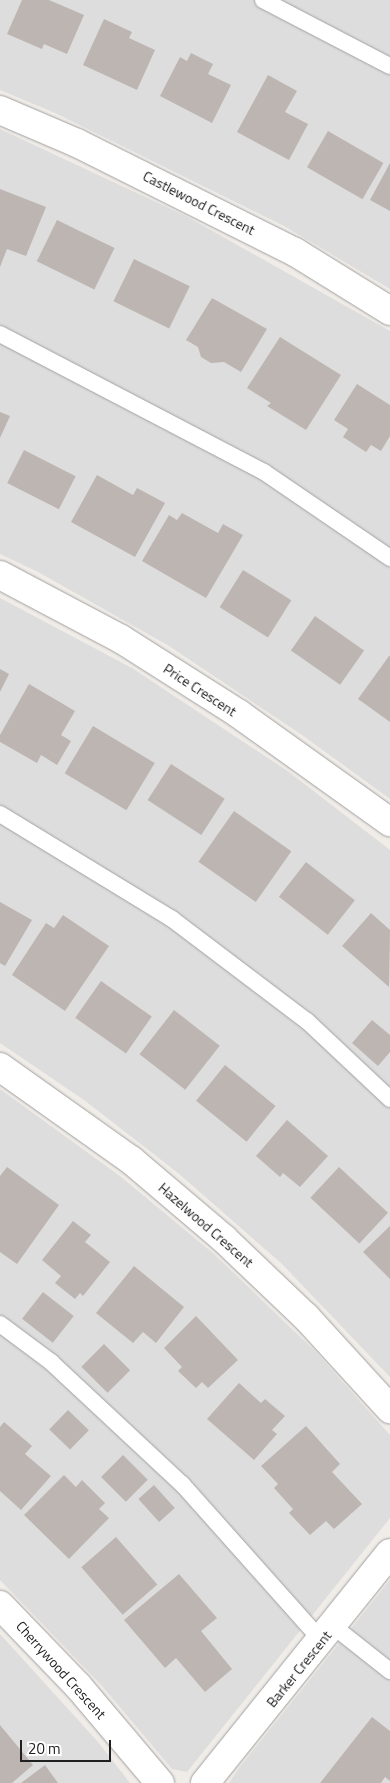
<!DOCTYPE html>
<html>
<head>
<meta charset="utf-8">
<style>
	body { margin:0 }
	#map { position:relative; width:390px; height:1783px; overflow:hidden; background:#f0ece8; font-family:"Titillium Web",sans-serif }
	div>[style] { position:absolute }
	[style*='--x'] { left:calc(var(--x)*1px); top:calc(var(--y)*1px); width:calc(var(--w)*1px); rotate:calc(var(--a)*1deg) }
	.residential>* { inset:0; background:#dedddd }
	.building>* { inset:0; background:#bdb5b1; transform-origin:0 0 }
	.roads { filter:drop-shadow(0 0 1px #a1a1a1) drop-shadow(0 0 1px #a1a1a1) }
	.service>* { height:16px; margin:-8px; padding:0 8px; transform-origin:8px; border-radius:8px; background:#fff }
	.minor>* { height:28px; margin:-14px; padding:0 14px; transform-origin:14px; border-radius:14px; background:#fff }
	span { translate:-50% -50%; white-space:nowrap; text-align:center; line-height:1.15; -webkit-text-stroke:4px #fff; paint-order:stroke }
	.street-label { font-size:14px; color:#202020 }
	.scale { position:absolute; left:20px; top:1740px; width:91px; height:22px; box-sizing:border-box; border:2px solid #202020; border-top:0; padding-left:6px; font-size:15px; line-height:18px; white-space:nowrap; color:#202020; -webkit-text-stroke:4px #fff; paint-order:stroke }
</style>
</head>
<body>
<div id="map">
	<div class="residential">
		<div style="clip-path:polygon(0 0,390px 0,390px 289px,284px 226px,55px 113px,0 90px)"></div>
		<div style="clip-path:polygon(0 129px,186px 216px,390px 331px,390px 799px,302px 735px,169px 646px,38px 572px,0 554px)"></div>
		<div style="clip-path:polygon(0 598px,132px 668px,289px 772px,390px 850px,390px 1377px,281px 1263px,178px 1173px,84px 1100px,0 1043px)"></div>
		<div style="clip-path:polygon(0 1089px,120px 1176px,214px 1254px,316px 1352px,390px 1435px,390px 1518px,187px 1772px,172px 1769px,102px 1686px,0 1580px)"></div>
		<div style="clip-path:polygon(390px 1580px,390px 1783px,229px 1783px,239px 1768px)"></div>
		<div style="clip-path:polygon(0 1634px,98px 1742px,130px 1783px,0 1783px)"></div>
	</div>
	<div class="building">
		<div style="clip-path:polygon(22px 0,49px 0,84px 15px,67px 54px,44px 44px,42px 49px,7px 34px)"></div>
		<div style="clip-path:polygon(104px 19px,132px 32px,129px 38px,155px 50px,137px 90px,83px 65px)"></div>
		<div style="clip-path:polygon(191px 53px,213px 64px,208px 74px,231px 85px,212px 123px,160px 96px,180px 57px,187px 61px)"></div>
		<div style="clip-path:polygon(268px 75px,297px 91px,285px 112px,308px 124px,289px 160px,237px 132px)"></div>
		<div style="left:328px;top:131px;width:64px;height:42px;rotate:30deg"></div>
		<div style="clip-path:polygon(390px 163px,390px 211px,370px 200px)"></div>
		<div style="clip-path:polygon(0 189px,46px 207px,26px 256px,7px 249px,0 267px)"></div>
		<div style="left:57px;top:220px;width:64px;height:46px;rotate:26deg"></div>
		<div style="left:134px;top:259px;width:62px;height:47px;rotate:26deg"></div>
		<div style="clip-path:polygon(212px 298px,267px 329px,241px 372px,224px 362px,211px 363px,201px 357px,198px 347px,186px 340px)"></div>
		<div style="clip-path:polygon(280px 337px,341px 375px,306px 430px,267px 406px,271px 403px,247px 388px)"></div>
		<div style="clip-path:polygon(357px 384px,390px 405px,390px 436px,381px 451px,371px 445px,366px 452px,343px 437px,348px 429px,334px 420px)"></div>
		<div style="clip-path:polygon(0 412px,10px 416px,0 438px)"></div>
		<div style="left:24px;top:450px;width:58px;height:37px;rotate:27deg"></div>
		<div style="clip-path:polygon(97px 475px,133px 495px,137px 488px,165px 503px,135px 557px,71px 522px)"></div>
		<div style="clip-path:polygon(182px 513px,218px 533px,223px 524px,243px 535px,206px 598px,142px 561px,169px 515px,177px 520px)"></div>
		<div style="left:243px;top:570px;width:57px;height:44px;rotate:32deg"></div>
		<div style="left:315px;top:616px;width:60px;height:42px;rotate:35deg"></div>
		<div style="clip-path:polygon(389px 656px,390px 656px,390px 722px,358px 699px)"></div>
		<div style="clip-path:polygon(0 669px,9px 674px,0 692px)"></div>
		<div style="clip-path:polygon(29px 684px,75px 711px,61px 735px,71px 741px,57px 765px,41px 755px,37px 763px,0 742px,0 735px)"></div>
		<div style="left:93px;top:726px;width:72px;height:55px;rotate:31deg"></div>
		<div style="left:171px;top:764px;width:64px;height:43px;rotate:33deg"></div>
		<div style="left:234px;top:811px;width:70px;height:62px;rotate:35deg"></div>
		<div style="left:306px;top:862px;width:62px;height:44px;rotate:38deg"></div>
		<div style="clip-path:polygon(0 902px,32px 920px,5px 966px,0 963px)"></div>
		<div style="clip-path:polygon(371px 913px,390px 930px,389px 987px,342px 946px)"></div>
		<div style="clip-path:polygon(63px 915px,109px 946px,65px 1011px,12px 975px,46px 923px,54px 928px)"></div>
		<div style="left:101px;top:981px;width:62px;height:45px;rotate:35deg"></div>
		<div style="left:174px;top:1010px;width:58px;height:56px;rotate:38deg"></div>
		<div style="clip-path:polygon(372px 1020px,390px 1035px,390px 1052px,378px 1066px,352px 1043px)"></div>
		<div style="left:225px;top:1065px;width:65px;height:46px;rotate:39deg"></div>
		<div style="clip-path:polygon(287px 1120px,328px 1156px,300px 1187px,283px 1173px,280px 1177px,256px 1156px)"></div>
		<div style="clip-path:polygon(7px 1167px,59px 1205px,17px 1264px,0 1252px,0 1176px)"></div>
		<div style="left:339px;top:1167px;width:67px;height:42px;rotate:43deg"></div>
		<div style="clip-path:polygon(73px 1221px,91px 1235px,85px 1242px,110px 1262px,83px 1296px,80px 1293px,75px 1299px,55px 1283px,61px 1276px,42px 1260px)"></div>
		<div style="clip-path:polygon(390px 1226px,390px 1279px,363px 1252px)"></div>
		<div style="clip-path:polygon(134px 1266px,184px 1307px,156px 1343px,143px 1332px,133px 1343px,96px 1313px)"></div>
		<div style="left:43px;top:1292px;width:39px;height:34px;rotate:38deg"></div>
		<div style="clip-path:polygon(196px 1316px,238px 1360px,208px 1388px,202px 1382px,196px 1388px,178px 1371px,182px 1367px,164px 1348px)"></div>
		<div style="left:104px;top:1344px;width:37px;height:32px;rotate:45deg"></div>
		<div style="clip-path:polygon(239px 1383px,261px 1403px,265px 1399px,285px 1416px,272px 1430px,277px 1434px,254px 1460px,207px 1419px)"></div>
		<div style="left:68px;top:1410px;width:29px;height:27px;rotate:44deg"></div>
		<div style="clip-path:polygon(4px 1422px,32px 1446px,25px 1454px,51px 1476px,21px 1510px,0 1491px,0 1427px)"></div>
		<div style="clip-path:polygon(306px 1426px,340px 1464px,332px 1472px,362px 1504px,334px 1529px,326px 1521px,310px 1535px,289px 1513px,293px 1509px,274px 1488px,278px 1484px,261px 1466px)"></div>
		<div style="left:123px;top:1455px;width:35px;height:31px;rotate:45deg"></div>
		<div style="clip-path:polygon(64px 1475px,76px 1487px,82px 1480px,105px 1503px,99px 1509px,109px 1518px,69px 1559px,24px 1515px)"></div>
		<div style="left:154px;top:1485px;width:31px;height:21px;rotate:48deg"></div>
		<div style="left:116px;top:1537px;width:63px;height:46px;rotate:49deg"></div>
		<div style="clip-path:polygon(179px 1574px,217px 1618px,201px 1631px,232px 1669px,205px 1692px,176px 1658px,165px 1668px,124px 1620px)"></div>
		<div style="clip-path:polygon(372px 1717px,390px 1731px,390px 1781px,385px 1777px,381px 1783px,320px 1783px)"></div>
		<div style="clip-path:polygon(0 1725px,33px 1765px,12px 1783px,0 1783px)"></div>
		<div style="clip-path:polygon(45px 1765px,58px 1783px,21px 1783px)"></div>
	</div>
	<div class="roads">
		<div class="service">
			<div style="--x:263;--y:0;--w:143;--a:27.5"></div>
			<div style="--x:0;--y:334;--w:298;--a:27.6"></div>
			<div style="--x:264;--y:472;--w:153;--a:34.3"></div>
			<div style="--x:0;--y:814;--w:202;--a:31.4"></div>
			<div style="--x:172;--y:919;--w:169;--a:37.1"></div>
			<div style="--x:307;--y:1021;--w:114;--a:43.2"></div>
			<div style="--x:0;--y:1324;--w:64;--a:36.7"></div>
			<div style="--x:51;--y:1362;--w:179;--a:43"></div>
			<div style="--x:182;--y:1484;--w:210;--a:48.3"></div>
			<div style="--x:333;--y:1626;--w:73;--a:38.3"></div>
		</div>
		<div class="minor">
			<div style="--x:0;--y:110;--w:84;--a:23.2"></div>
			<div style="--x:77;--y:143;--w:244;--a:26.6"></div>
			<div style="--x:295;--y:252;--w:112;--a:31.8"></div>
			<div style="--x:0;--y:575;--w:137;--a:27.9"></div>
			<div style="--x:121;--y:639;--w:140;--a:32.4"></div>
			<div style="--x:239;--y:714;--w:186;--a:35.6"></div>
			<div style="--x:0;--y:1067;--w:161;--a:35.4"></div>
			<div style="--x:131;--y:1160;--w:122;--a:40.3"></div>
			<div style="--x:224;--y:1239;--w:113;--a:43.6"></div>
			<div style="--x:306;--y:1317;--w:125;--a:47.6"></div>
			<div style="--x:0;--y:1605;--w:112;--a:46.1"></div>
			<div style="--x:78;--y:1686;--w:127;--a:49.8"></div>
			<div style="--x:205;--y:1783;--w:295;--a:-51.2"></div>
		</div>
	</div>
	<div class="street-label">
		<span style="left:199px;top:203px;rotate:27deg">Castlewood Crescent</span>
		<span style="left:200px;top:690px;rotate:33deg">Price Crescent</span>
		<span style="left:206px;top:1225px;rotate:41deg">Hazelwood Crescent</span>
		<span style="left:299px;top:1669px;rotate:-51deg">Barker Crescent</span>
		<span style="left:61px;top:1670px;rotate:48deg">Cherrywood Crescent</span>
	</div>
	<div class="scale">20 m</div>
</div>
</body>
</html>
